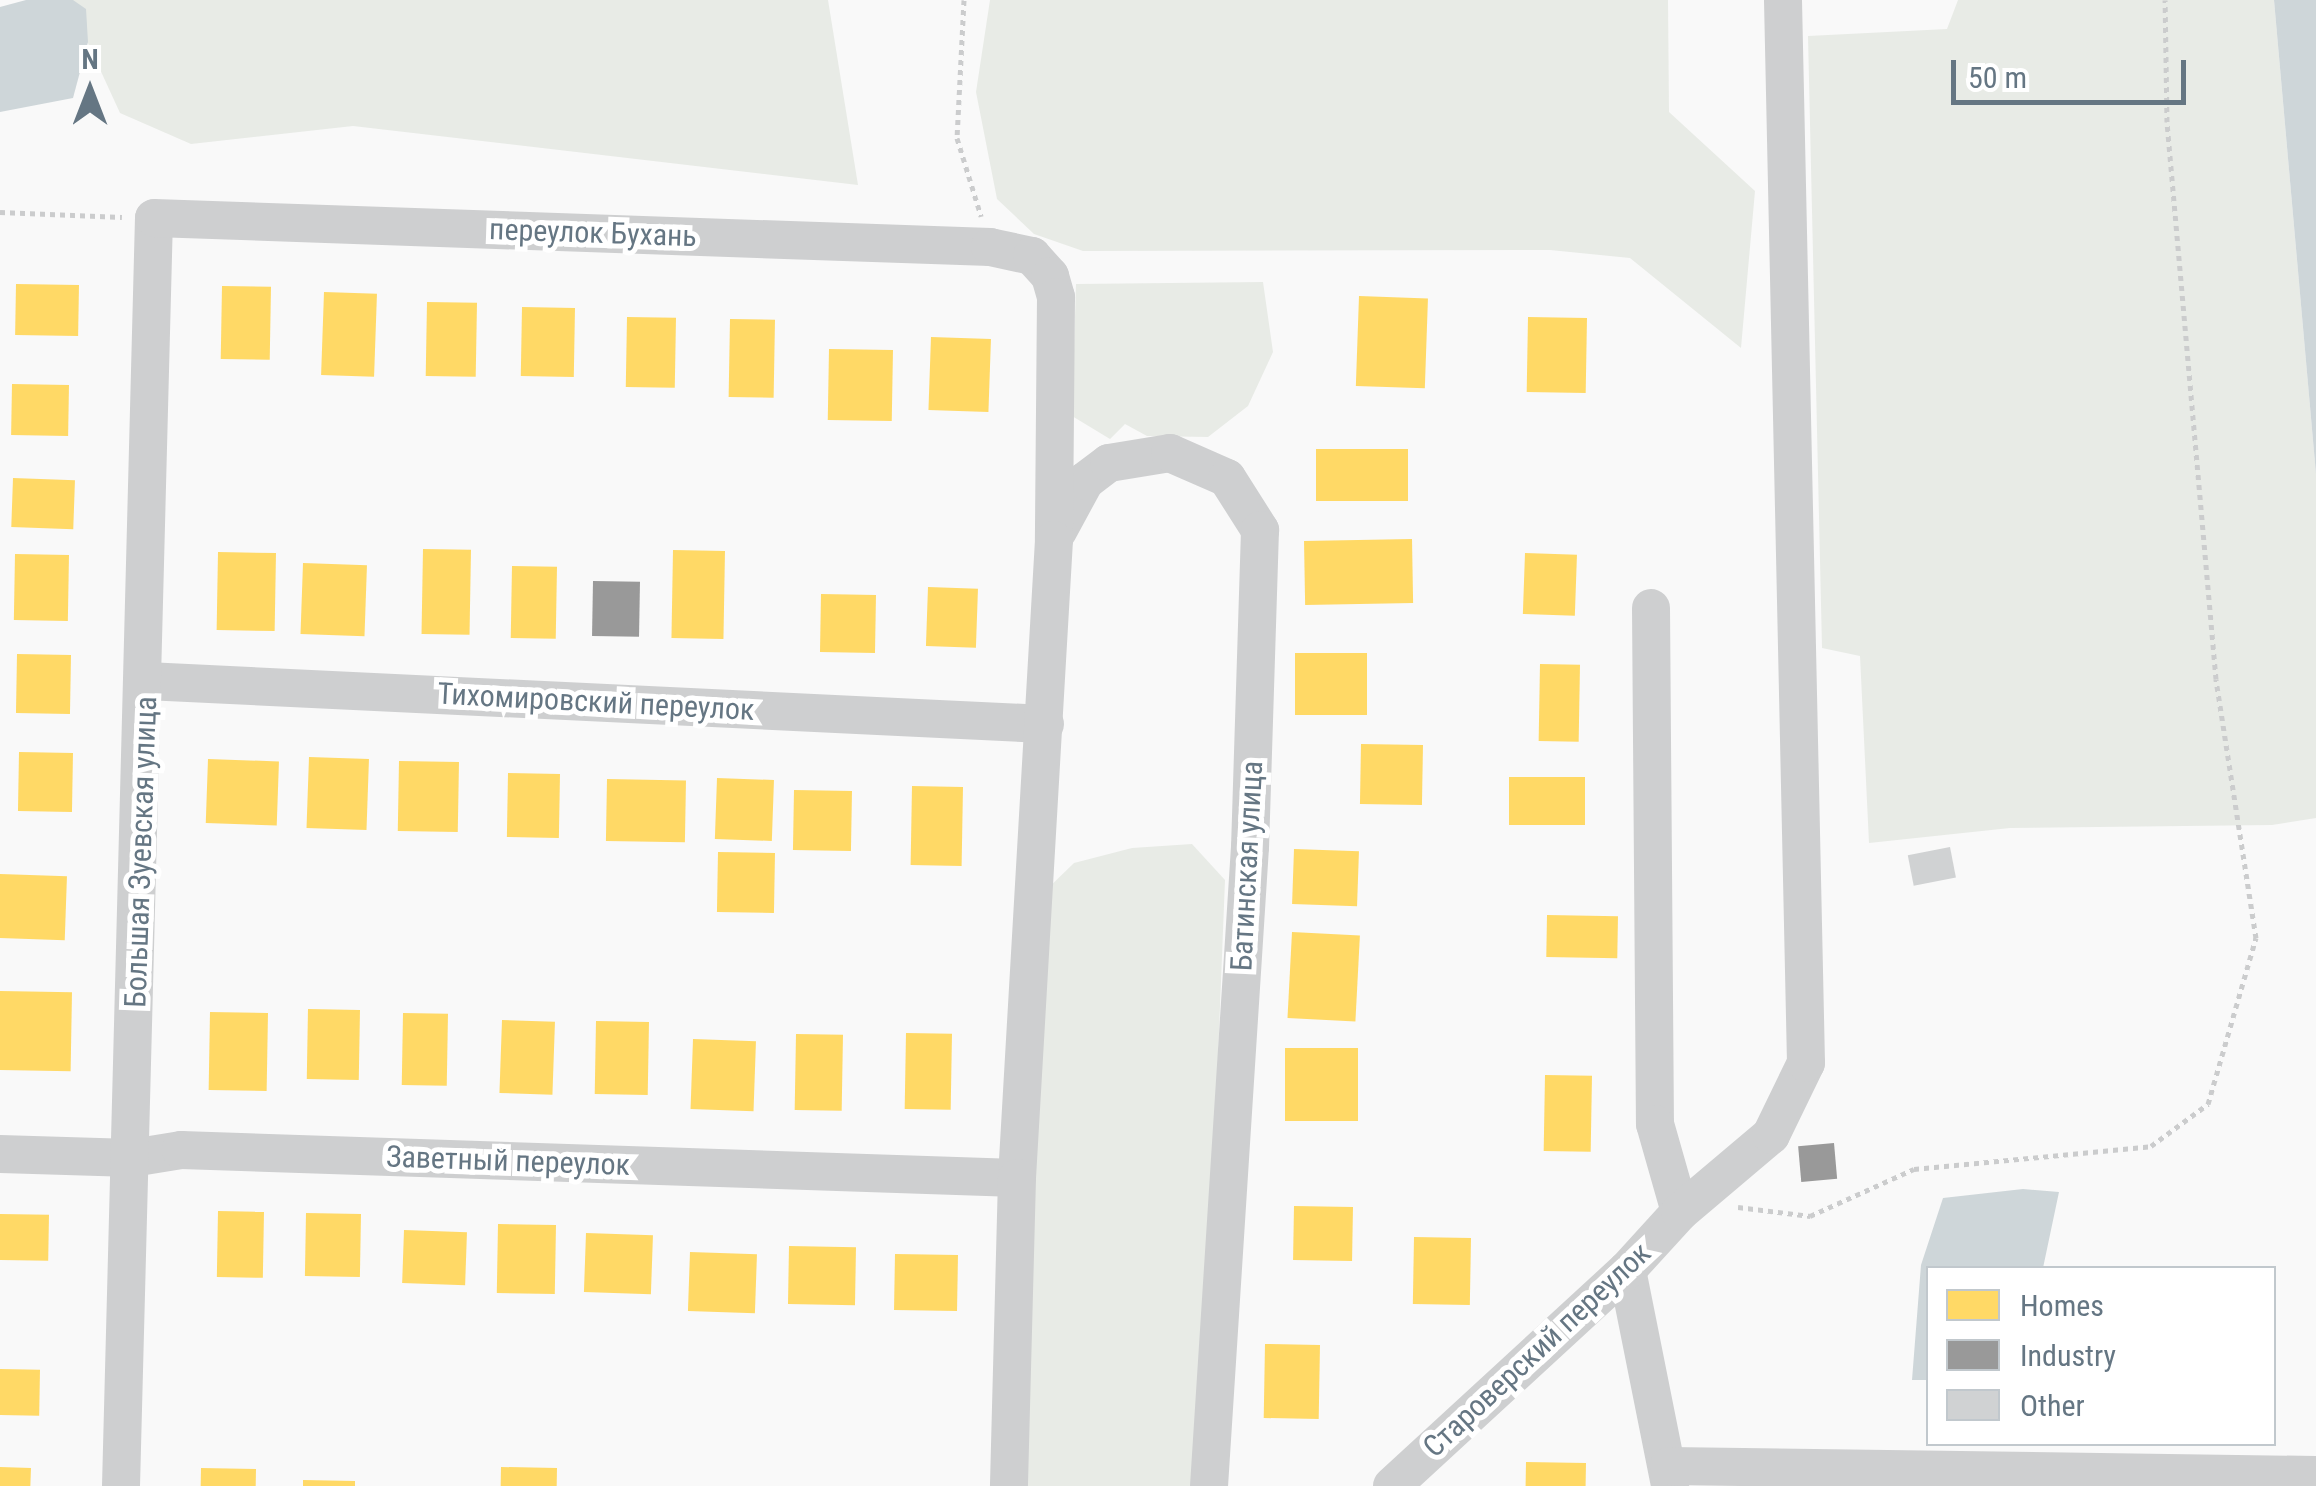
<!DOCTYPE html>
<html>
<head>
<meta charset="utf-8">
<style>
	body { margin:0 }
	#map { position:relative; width:2316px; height:1486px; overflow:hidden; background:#f9f9f9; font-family:"Roboto Condensed",sans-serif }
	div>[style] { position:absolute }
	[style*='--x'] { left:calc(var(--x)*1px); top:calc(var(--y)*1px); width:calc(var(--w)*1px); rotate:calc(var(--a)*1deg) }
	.green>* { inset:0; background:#e8ebe6 }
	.water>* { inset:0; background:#ced6d9 }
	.homes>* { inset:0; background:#ffd966; transform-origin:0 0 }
	.industry>* { inset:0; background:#999; transform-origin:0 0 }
	.building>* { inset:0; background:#d0d2d3; transform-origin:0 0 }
	.path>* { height:5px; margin-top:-2.5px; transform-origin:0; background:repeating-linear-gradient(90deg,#cbcccd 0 5px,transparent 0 10px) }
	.minor>* { height:38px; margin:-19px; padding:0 19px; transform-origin:19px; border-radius:19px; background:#cecfd0 }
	span { translate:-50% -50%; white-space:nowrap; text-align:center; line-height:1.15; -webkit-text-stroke:10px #fff; paint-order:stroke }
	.street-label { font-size:30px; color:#657683 }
	.legend { position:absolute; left:1926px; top:1266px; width:350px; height:180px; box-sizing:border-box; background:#fff; border:2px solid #c1c8cd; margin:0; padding:12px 18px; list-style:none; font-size:30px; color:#657683 }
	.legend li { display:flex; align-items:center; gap:20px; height:50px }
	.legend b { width:50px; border:2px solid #c1c8cd }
	.north { position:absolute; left:40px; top:40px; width:100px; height:100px; -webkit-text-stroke:8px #fff; paint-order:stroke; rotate:0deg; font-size:28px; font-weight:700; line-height:40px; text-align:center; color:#657683 }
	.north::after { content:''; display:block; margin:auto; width:35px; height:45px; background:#657683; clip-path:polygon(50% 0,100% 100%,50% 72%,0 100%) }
	.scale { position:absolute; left:1951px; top:60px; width:235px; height:45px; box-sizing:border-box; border:5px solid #657683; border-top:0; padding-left:12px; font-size:30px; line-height:35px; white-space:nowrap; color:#657683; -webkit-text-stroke:8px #fff; paint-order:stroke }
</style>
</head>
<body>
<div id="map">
	<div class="green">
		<div style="clip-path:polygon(50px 0,828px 0,858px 185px,353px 126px,191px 144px,120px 113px,81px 28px)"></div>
		<div style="clip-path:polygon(990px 0,1668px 0,1669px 112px,1755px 191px,1741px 348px,1630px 258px,1550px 250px,1083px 251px,1034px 234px,997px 199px,976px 92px)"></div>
		<div style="clip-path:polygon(1958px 0,2274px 0,2316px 474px,2316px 818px,2272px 825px,2010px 828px,1869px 843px,1860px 656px,1822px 648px,1808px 36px,1947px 29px)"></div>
		<div style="clip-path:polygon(1263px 282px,1273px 352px,1248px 406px,1208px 437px,1147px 436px,1125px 424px,1110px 439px,1072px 416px,1076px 284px)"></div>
		<div style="clip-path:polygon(1192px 844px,1225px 880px,1201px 1486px,1022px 1486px,1042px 894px,1074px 863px,1132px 848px)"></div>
	</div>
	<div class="water">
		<div style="clip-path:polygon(26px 0,73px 0,86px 9px,88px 42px,73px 98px,0 112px,0 7px)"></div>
		<div style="clip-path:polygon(2274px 0,2316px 0,2316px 474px)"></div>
		<div style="clip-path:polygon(2023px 1189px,2059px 1192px,2043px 1268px,1928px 1268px,1928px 1380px,1912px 1380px,1921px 1265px,1943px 1198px)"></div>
	</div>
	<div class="homes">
		<div style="left:16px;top:284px;width:63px;height:51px;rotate:1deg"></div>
		<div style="left:222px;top:286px;width:49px;height:73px;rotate:1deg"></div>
		<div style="left:324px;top:292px;width:53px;height:83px;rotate:2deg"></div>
		<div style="left:1359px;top:296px;width:69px;height:90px;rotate:2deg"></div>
		<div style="left:427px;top:302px;width:50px;height:74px;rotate:1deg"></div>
		<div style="left:522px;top:307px;width:53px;height:69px;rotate:1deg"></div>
		<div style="left:627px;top:317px;width:49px;height:70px;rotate:1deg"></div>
		<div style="left:1528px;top:317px;width:59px;height:75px;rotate:1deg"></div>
		<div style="left:730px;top:319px;width:45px;height:78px;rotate:1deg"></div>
		<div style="left:931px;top:337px;width:60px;height:73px;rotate:2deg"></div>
		<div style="left:829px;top:349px;width:64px;height:71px;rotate:1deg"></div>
		<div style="left:12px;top:384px;width:57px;height:51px;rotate:1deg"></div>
		<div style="left:1316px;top:449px;width:92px;height:52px"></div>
		<div style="left:13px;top:478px;width:62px;height:49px;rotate:2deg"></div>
		<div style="left:1412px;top:539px;width:64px;height:108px;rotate:89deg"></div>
		<div style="left:423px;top:549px;width:48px;height:85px;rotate:1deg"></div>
		<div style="left:673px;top:550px;width:52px;height:88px;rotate:1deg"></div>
		<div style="left:218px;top:552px;width:58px;height:78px;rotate:1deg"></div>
		<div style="left:1525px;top:553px;width:52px;height:61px;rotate:2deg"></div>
		<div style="left:15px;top:554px;width:54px;height:66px;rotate:1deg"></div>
		<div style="left:303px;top:563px;width:64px;height:71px;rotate:2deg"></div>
		<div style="left:512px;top:566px;width:45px;height:72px;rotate:1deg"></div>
		<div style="left:928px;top:587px;width:50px;height:59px;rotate:2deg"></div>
		<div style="left:821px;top:594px;width:55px;height:58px;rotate:1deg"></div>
		<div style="left:1295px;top:653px;width:72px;height:62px"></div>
		<div style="left:17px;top:654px;width:54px;height:59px;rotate:1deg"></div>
		<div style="left:1540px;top:664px;width:40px;height:77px;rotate:1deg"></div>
		<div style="left:1361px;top:744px;width:62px;height:60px;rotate:1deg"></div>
		<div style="left:19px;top:752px;width:54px;height:59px;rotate:1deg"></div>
		<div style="left:309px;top:757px;width:60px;height:71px;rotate:2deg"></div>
		<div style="left:208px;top:759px;width:71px;height:64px;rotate:2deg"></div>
		<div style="left:399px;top:761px;width:60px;height:70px;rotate:1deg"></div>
		<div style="left:508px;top:773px;width:52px;height:64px;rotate:1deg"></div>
		<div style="left:1509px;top:777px;width:76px;height:48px"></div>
		<div style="left:717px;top:778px;width:57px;height:61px;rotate:2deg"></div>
		<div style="left:607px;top:779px;width:79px;height:62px;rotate:1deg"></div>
		<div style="left:912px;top:786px;width:51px;height:79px;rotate:1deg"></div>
		<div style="left:794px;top:790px;width:58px;height:60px;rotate:1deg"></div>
		<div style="left:1294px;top:849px;width:65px;height:55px;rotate:2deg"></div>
		<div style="left:718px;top:852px;width:57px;height:60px;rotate:1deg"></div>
		<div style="left:0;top:874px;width:67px;height:64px;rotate:2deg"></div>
		<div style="left:1547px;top:915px;width:71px;height:42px;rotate:1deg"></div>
		<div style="left:1292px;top:932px;width:68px;height:86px;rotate:3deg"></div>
		<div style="left:0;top:991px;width:72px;height:79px;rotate:1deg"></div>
		<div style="left:308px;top:1009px;width:52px;height:70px;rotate:1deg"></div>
		<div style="left:210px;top:1012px;width:58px;height:78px;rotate:1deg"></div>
		<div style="left:403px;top:1013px;width:45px;height:72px;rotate:1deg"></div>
		<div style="left:502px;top:1020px;width:53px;height:73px;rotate:2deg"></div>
		<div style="left:596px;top:1021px;width:53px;height:73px;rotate:1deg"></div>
		<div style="left:906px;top:1033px;width:46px;height:76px;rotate:1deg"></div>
		<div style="left:796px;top:1034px;width:47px;height:76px;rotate:1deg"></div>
		<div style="left:693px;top:1039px;width:63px;height:70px;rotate:2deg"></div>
		<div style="left:1358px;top:1048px;width:73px;height:73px;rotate:90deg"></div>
		<div style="left:1545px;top:1075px;width:47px;height:76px;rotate:1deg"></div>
		<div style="left:1294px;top:1206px;width:59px;height:54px;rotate:1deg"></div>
		<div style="left:218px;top:1211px;width:46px;height:66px;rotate:1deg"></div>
		<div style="left:306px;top:1213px;width:55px;height:63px;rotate:1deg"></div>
		<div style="left:0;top:1214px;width:49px;height:46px;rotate:1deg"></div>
		<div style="left:498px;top:1224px;width:58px;height:69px;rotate:1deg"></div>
		<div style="left:404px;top:1230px;width:63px;height:53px;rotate:2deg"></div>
		<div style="left:586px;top:1233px;width:67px;height:59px;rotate:2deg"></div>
		<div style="left:1414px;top:1237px;width:57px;height:67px;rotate:1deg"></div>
		<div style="left:789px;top:1246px;width:67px;height:58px;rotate:1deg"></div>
		<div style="left:690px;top:1252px;width:67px;height:59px;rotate:2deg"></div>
		<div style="left:895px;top:1254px;width:63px;height:56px;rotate:1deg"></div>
		<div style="left:1265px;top:1344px;width:55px;height:74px;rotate:1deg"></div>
		<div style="left:0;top:1369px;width:40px;height:46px;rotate:1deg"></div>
		<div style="left:1526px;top:1462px;width:60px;height:24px;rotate:1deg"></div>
		<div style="left:0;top:1467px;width:31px;height:19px;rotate:2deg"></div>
		<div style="left:501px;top:1467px;width:56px;height:19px;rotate:1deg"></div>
		<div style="left:201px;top:1468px;width:55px;height:18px;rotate:1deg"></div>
		<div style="clip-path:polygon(303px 1480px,355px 1481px,355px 1486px,303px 1486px)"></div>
	</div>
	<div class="industry">
		<div style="left:593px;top:581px;width:47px;height:55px;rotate:1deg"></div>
		<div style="left:1834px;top:1143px;width:36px;height:36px;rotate:85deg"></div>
	</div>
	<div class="building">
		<div style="left:1950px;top:847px;width:31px;height:43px;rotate:79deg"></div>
	</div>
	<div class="path">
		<div style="--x:964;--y:0;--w:138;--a:92.9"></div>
		<div style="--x:957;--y:138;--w:82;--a:72.9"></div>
		<div style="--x:0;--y:212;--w:122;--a:2.3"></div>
		<div style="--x:1738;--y:1207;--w:73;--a:7.1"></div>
		<div style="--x:1810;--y:1216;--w:114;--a:-24.3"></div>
		<div style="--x:1914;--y:1169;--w:238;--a:-5.5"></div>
		<div style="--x:2151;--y:1146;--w:71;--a:-36.4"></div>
		<div style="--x:2208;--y:1104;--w:173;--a:-73.9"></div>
		<div style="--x:2256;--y:938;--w:262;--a:-98.8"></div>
		<div style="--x:2216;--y:679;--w:559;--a:-95.03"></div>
		<div style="--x:2167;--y:122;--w:122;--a:-90.9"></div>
	</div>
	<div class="minor">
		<div style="--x:1058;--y:531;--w:57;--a:-61.6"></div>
		<div style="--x:1085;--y:481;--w:30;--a:-37"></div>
		<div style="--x:1109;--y:463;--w:62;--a:-9.3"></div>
		<div style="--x:1170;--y:453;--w:62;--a:23.7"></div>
		<div style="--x:1227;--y:478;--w:62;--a:57.6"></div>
		<div style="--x:1260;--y:530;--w:317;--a:91.8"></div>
		<div style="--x:1250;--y:847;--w:640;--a:93.67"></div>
		<div style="--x:1651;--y:608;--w:516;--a:89.56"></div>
		<div style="--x:1655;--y:1124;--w:91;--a:74.1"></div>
		<div style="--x:146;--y:681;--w:900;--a:2.74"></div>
		<div style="--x:0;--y:1154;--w:132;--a:1.7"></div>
		<div style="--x:132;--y:1158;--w:50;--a:-9.3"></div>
		<div style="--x:181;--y:1150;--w:836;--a:1.92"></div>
		<div style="--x:1627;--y:1270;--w:220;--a:78.7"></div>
		<div style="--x:1669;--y:1466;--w:647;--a:0.8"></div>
		<div style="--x:121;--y:1486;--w:1268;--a:-88.51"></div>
		<div style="--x:154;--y:218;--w:837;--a:1.99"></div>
		<div style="--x:990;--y:247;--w:43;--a:12.1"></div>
		<div style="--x:1032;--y:256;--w:27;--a:48"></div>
		<div style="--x:1050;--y:276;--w:22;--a:74"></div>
		<div style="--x:1056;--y:297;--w:243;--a:90.5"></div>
		<div style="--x:1054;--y:540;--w:639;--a:93.32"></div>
		<div style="--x:1017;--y:1178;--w:308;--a:91.5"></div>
		<div style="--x:1392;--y:1486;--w:319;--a:-42.6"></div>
		<div style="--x:1627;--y:1270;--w:79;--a:-47.6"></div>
		<div style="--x:1680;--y:1212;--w:119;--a:-40.2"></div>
		<div style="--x:1771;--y:1135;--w:80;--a:-64.1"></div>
		<div style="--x:1806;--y:1063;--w:1063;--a:-91.24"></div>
	</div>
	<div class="street-label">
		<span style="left:593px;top:233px;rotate:2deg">переулок Бухань</span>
		<span style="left:596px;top:702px;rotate:3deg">Тихомировский переулок</span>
		<span style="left:141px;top:852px;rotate:-88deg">Большая Зуевская улица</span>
		<span style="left:1247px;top:866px;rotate:-87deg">Батинская улица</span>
		<span style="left:508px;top:1161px;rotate:2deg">Заветный переулок</span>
		<span style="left:1537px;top:1350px;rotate:-43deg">Староверский переулок</span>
	</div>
	<ul class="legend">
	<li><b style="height:28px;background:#ffd966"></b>Homes</li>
	<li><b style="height:28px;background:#999"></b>Industry</li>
	<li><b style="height:28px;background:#d0d2d3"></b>Other</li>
	</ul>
	<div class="north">N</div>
	<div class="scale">50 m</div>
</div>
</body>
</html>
